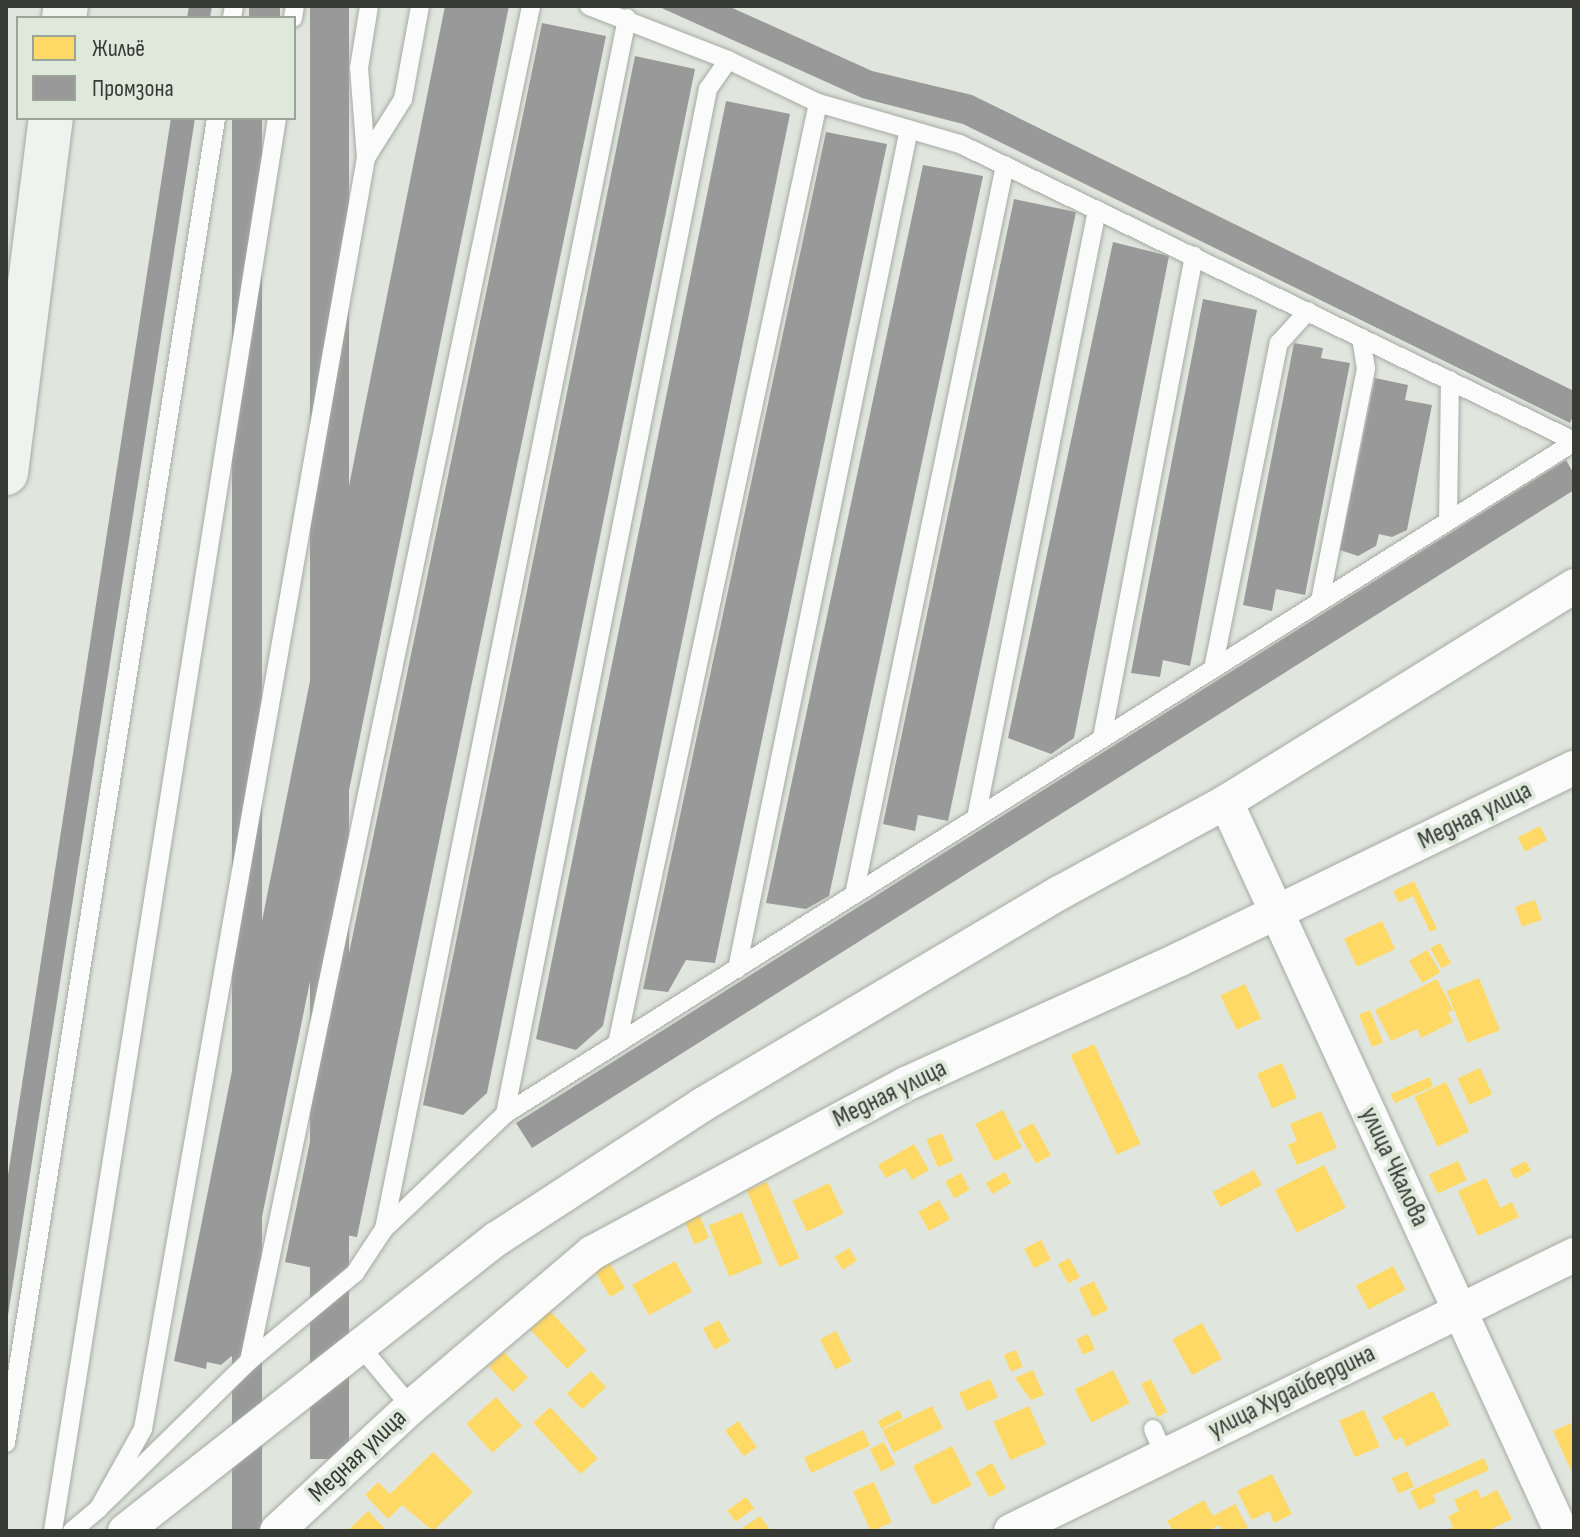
<!DOCTYPE html>
<html>
<head>
<meta charset="utf-8">
<style>
	body { margin:0 }
	#map { position:relative; width:1580px; height:1537px; overflow:hidden; background:#e0e6de; font-family:"Sofia Sans Condensed",sans-serif }
	div>[style] { position:absolute }
	[style*='--x'] { left:calc(var(--x)*1px); top:calc(var(--y)*1px); width:calc(var(--w)*1px); rotate:calc(var(--a)*1deg) }
	.homes>* { inset:0; background:#ffd966; transform-origin:0 0 }
	.industry>* { inset:0; background:#999; transform-origin:0 0 }
	.roads { filter:drop-shadow(0 0 2px #a5aaa3) drop-shadow(0 0 2px #a5aaa3) }
	.service>* { height:18px; margin:-9px; padding:0 9px; transform-origin:9px; border-radius:9px; background:#fafbfa }
	.minor>* { height:34px; margin:-17px; padding:0 17px; transform-origin:17px; border-radius:17px; background:#fafbfa }
	.secondary>* { height:44px; margin:-22px; padding:0 22px; transform-origin:22px; border-radius:22px; background:#eff2ee }
	span { translate:-50% -50%; white-space:nowrap; text-align:center; line-height:1.15; -webkit-text-stroke:8px #dfe9db; paint-order:stroke }
	.street-label { font-size:26px; color:#373a35 }
	.frame { position:absolute; inset:0; border:8px solid #373a35; pointer-events:none }
	.legend { position:absolute; left:16px; top:16px; width:280px; height:104px; box-sizing:border-box; background:#dfe9db; border:2px solid #9ca399; margin:0; padding:10px 14px; list-style:none; font-size:24px; color:#373a35 }
	.legend li { display:flex; align-items:center; gap:16px; height:40px }
	.legend b { width:40px; border:2px solid #9ca399 }
</style>
</head>
<body>
<div id="map">
	<div class="homes">
		<div style="left:1540px;top:826px;width:16px;height:25px;rotate:63deg"></div>
		<div style="clip-path:polygon(1414px 881px,1437px 929px,1430px 932px,1413px 896px,1399px 903px,1393px 891px)"></div>
		<div style="left:1535px;top:900px;width:21px;height:21px;rotate:71deg"></div>
		<div style="left:1382px;top:921px;width:31px;height:42px;rotate:65deg"></div>
		<div style="left:1440px;top:943px;width:23px;height:11px;rotate:61deg"></div>
		<div style="left:1427px;top:950px;width:26px;height:21px;rotate:59deg"></div>
		<div style="left:1479px;top:978px;width:56px;height:35px;rotate:68deg"></div>
		<div style="clip-path:polygon(1437px 979px,1453px 1010px,1448px 1013px,1453px 1022px,1421px 1038px,1417px 1029px,1391px 1041px,1375px 1010px)"></div>
		<div style="left:1245px;top:984px;width:38px;height:27px;rotate:65deg"></div>
		<div style="left:1370px;top:1010px;width:35px;height:12px;rotate:68deg"></div>
		<div style="left:1094px;top:1044px;width:110px;height:26px;rotate:65deg"></div>
		<div style="left:1282px;top:1063px;width:38px;height:27px;rotate:67deg"></div>
		<div style="left:1480px;top:1068px;width:29px;height:25px;rotate:65deg"></div>
		<div style="left:1429px;top:1077px;width:10px;height:42px;rotate:66deg"></div>
		<div style="left:1446px;top:1082px;width:55px;height:35px;rotate:65deg"></div>
		<div style="left:1003px;top:1110px;width:42px;height:31px;rotate:63deg"></div>
		<div style="clip-path:polygon(1321px 1111px,1337px 1148px,1297px 1165px,1288px 1145px,1297px 1141px,1290px 1124px)"></div>
		<div style="left:1033px;top:1123px;width:37px;height:17px;rotate:61deg"></div>
		<div style="left:942px;top:1133px;width:30px;height:17px;rotate:67deg"></div>
		<div style="clip-path:polygon(914px 1144px,929px 1170px,912px 1180px,905px 1168px,886px 1178px,878px 1165px)"></div>
		<div style="left:1458px;top:1161px;width:21px;height:32px;rotate:65deg"></div>
		<div style="left:1526px;top:1161px;width:11px;height:18px;rotate:63deg"></div>
		<div style="left:1324px;top:1165px;width:48px;height:55px;rotate:63deg"></div>
		<div style="left:1254px;top:1170px;width:17px;height:47px;rotate:62deg"></div>
		<div style="left:1005px;top:1172px;width:13px;height:22px;rotate:61deg"></div>
		<div style="left:961px;top:1173px;width:19px;height:18px;rotate:62deg"></div>
		<div style="clip-path:polygon(1486px 1178px,1500px 1208px,1512px 1202px,1519px 1217px,1478px 1236px,1458px 1191px)"></div>
		<div style="left:767px;top:1182px;width:83px;height:22px;rotate:67deg"></div>
		<div style="left:829px;top:1183px;width:34px;height:41px;rotate:64deg"></div>
		<div style="left:939px;top:1200px;width:22px;height:24px;rotate:60deg"></div>
		<div style="left:742px;top:1212px;width:55px;height:36px;rotate:68deg"></div>
		<div style="left:699px;top:1214px;width:26px;height:16px;rotate:67deg"></div>
		<div style="left:1041px;top:1240px;width:22px;height:19px;rotate:63deg"></div>
		<div style="left:849px;top:1248px;width:15px;height:17px;rotate:58deg"></div>
		<div style="left:1069px;top:1258px;width:22px;height:13px;rotate:60deg"></div>
		<div style="left:608px;top:1260px;width:33px;height:17px;rotate:59deg"></div>
		<div style="left:675px;top:1261px;width:35px;height:49px;rotate:61deg"></div>
		<div style="left:1393px;top:1266px;width:27px;height:42px;rotate:62deg"></div>
		<div style="left:1094px;top:1281px;width:32px;height:17px;rotate:64deg"></div>
		<div style="left:550px;top:1311px;width:54px;height:27px;rotate:47deg"></div>
		<div style="left:719px;top:1320px;width:24px;height:18px;rotate:62deg"></div>
		<div style="left:1202px;top:1323px;width:41px;height:34px;rotate:61deg"></div>
		<div style="left:836px;top:1331px;width:34px;height:18px;rotate:63deg"></div>
		<div style="left:1088px;top:1334px;width:17px;height:13px;rotate:66deg"></div>
		<div style="left:1016px;top:1350px;width:18px;height:13px;rotate:68deg"></div>
		<div style="left:504px;top:1352px;width:35px;height:21px;rotate:47deg"></div>
		<div style="clip-path:polygon(1033px 1370px,1044px 1395px,1031px 1400px,1015px 1378px)"></div>
		<div style="left:1113px;top:1370px;width:37px;height:43px;rotate:63deg"></div>
		<div style="left:591px;top:1371px;width:22px;height:33px;rotate:47deg"></div>
		<div style="left:990px;top:1379px;width:20px;height:34px;rotate:66deg"></div>
		<div style="left:1151px;top:1379px;width:37px;height:11px;rotate:64deg"></div>
		<div style="clip-path:polygon(1433px 1391px,1450px 1425px,1406px 1447px,1402px 1437px,1395px 1441px,1382px 1417px)"></div>
		<div style="left:496px;top:1397px;width:39px;height:40px;rotate:48deg"></div>
		<div style="left:932px;top:1406px;width:25px;height:55px;rotate:64deg"></div>
		<div style="left:1029px;top:1406px;width:42px;height:39px;rotate:66deg"></div>
		<div style="left:550px;top:1407px;width:70px;height:23px;rotate:47deg"></div>
		<div style="left:899px;top:1410px;width:9px;height:24px;rotate:63deg"></div>
		<div style="left:1364px;top:1410px;width:40px;height:27px;rotate:67deg"></div>
		<div style="left:738px;top:1421px;width:32px;height:16px;rotate:54deg"></div>
		<div style="clip-path:polygon(1574px 1422px,1574px 1477px,1553px 1431px)"></div>
		<div style="left:863px;top:1430px;width:17px;height:65px;rotate:65deg"></div>
		<div style="left:884px;top:1442px;width:25px;height:16px;rotate:63deg"></div>
		<div style="left:952px;top:1446px;width:44px;height:44px;rotate:63deg"></div>
		<div style="clip-path:polygon(433px 1452px,473px 1492px,433px 1531px,402px 1505px,388px 1519px,365px 1495px,378px 1482px,390px 1494px)"></div>
		<div style="clip-path:polygon(1484px 1458px,1489px 1470px,1433px 1495px,1436px 1502px,1419px 1510px,1410px 1491px)"></div>
		<div style="left:992px;top:1463px;width:29px;height:19px;rotate:61deg"></div>
		<div style="left:1407px;top:1471px;width:17px;height:17px;rotate:65deg"></div>
		<div style="clip-path:polygon(1272px 1474px,1292px 1514px,1274px 1523px,1269px 1511px,1252px 1520px,1237px 1491px)"></div>
		<div style="left:874px;top:1482px;width:44px;height:23px;rotate:66deg"></div>
		<div style="clip-path:polygon(1477px 1489px,1481px 1498px,1497px 1490px,1512px 1519px,1487px 1531px,1444px 1531px,1453px 1527px,1448px 1516px,1459px 1511px,1454px 1500px)"></div>
		<div style="left:746px;top:1497px;width:14px;height:23px;rotate:54deg"></div>
		<div style="clip-path:polygon(1204px 1500px,1213px 1516px,1235px 1504px,1248px 1528px,1223px 1531px,1219px 1525px,1208px 1531px,1173px 1531px,1167px 1521px)"></div>
		<div style="clip-path:polygon(368px 1511px,387px 1531px,347px 1531px)"></div>
		<div style="clip-path:polygon(760px 1516px,771px 1531px,738px 1531px)"></div>
	</div>
	<div class="industry">
		<div style="clip-path:polygon(189px 6px,212px 6px,210px 18px,187px 18px)"></div>
		<div style="left:249px;top:6px;width:31px;height:12px"></div>
		<div style="left:310px;top:6px;width:39px;height:1453px"></div>
		<div style="clip-path:polygon(445px 6px,509px 6px,234px 1354px,221px 1365px,207px 1362px,206px 1369px,174px 1361px)"></div>
		<div style="clip-path:polygon(657px 6px,728px 6px,872px 71px,972px 95px,1574px 391px,1574px 414px,1570px 423px,963px 124px,862px 98px)"></div>
		<div style="clip-path:polygon(542px 23px,606px 36px,357px 1237px,335px 1233px,327px 1271px,285px 1262px)"></div>
		<div style="clip-path:polygon(635px 56px,695px 69px,487px 1093px,463px 1115px,423px 1105px)"></div>
		<div style="clip-path:polygon(726px 101px,790px 114px,603px 1026px,576px 1050px,536px 1039px)"></div>
		<div style="clip-path:polygon(171px 118px,195px 118px,6px 1328px,6px 1188px)"></div>
		<div style="left:232px;top:118px;width:30px;height:1411px"></div>
		<div style="clip-path:polygon(826px 132px,887px 144px,715px 963px,686px 960px,668px 992px,643px 989px)"></div>
		<div style="clip-path:polygon(923px 165px,983px 176px,829px 896px,806px 909px,766px 903px)"></div>
		<div style="clip-path:polygon(1014px 199px,1076px 212px,948px 821px,918px 815px,915px 831px,883px 824px)"></div>
		<div style="clip-path:polygon(1113px 242px,1169px 256px,1074px 738px,1051px 754px,1008px 738px)"></div>
		<div style="clip-path:polygon(1203px 299px,1257px 310px,1190px 666px,1163px 660px,1160px 677px,1131px 673px)"></div>
		<div style="clip-path:polygon(1294px 343px,1323px 348px,1321px 358px,1350px 363px,1305px 595px,1276px 589px,1272px 611px,1243px 605px)"></div>
		<div style="clip-path:polygon(1375px 378px,1408px 385px,1405px 400px,1432px 405px,1407px 530px,1392px 537px,1379px 534px,1376px 546px,1358px 556px,1340px 550px)"></div>
		<div style="clip-path:polygon(1566px 460px,1574px 474px,1574px 490px,532px 1148px,516px 1123px)"></div>
	</div>
	<div class="roads">
		<div class="service">
			<div style="--x:589;--y:6;--w:149;--a:21.2"></div>
			<div style="--x:728;--y:60;--w:100;--a:25.5"></div>
			<div style="--x:818;--y:103;--w:148;--a:16.1"></div>
			<div style="--x:960;--y:144;--w:682;--a:25.81"></div>
			<div style="--x:232;--y:18;--w:12;--a:-81"></div>
			<div style="--x:293;--y:18;--w:12;--a:-81"></div>
			<div style="--x:366;--y:158;--w:70;--a:-57.9"></div>
			<div style="--x:403;--y:99;--w:95;--a:-79.6"></div>
			<div style="--x:1448;--y:521;--w:141;--a:-89.2"></div>
			<div style="--x:1320;--y:601;--w:237;--a:-78.8"></div>
			<div style="--x:1366;--y:369;--w:32;--a:-99"></div>
			<div style="--x:1213;--y:669;--w:333;--a:-78.6"></div>
			<div style="--x:1279;--y:343;--w:43;--a:-47.8"></div>
			<div style="--x:1102;--y:738;--w:491;--a:-79.2"></div>
			<div style="--x:976;--y:818;--w:620;--a:-78.74"></div>
			<div style="--x:854;--y:895;--w:745;--a:-78.31"></div>
			<div style="--x:737;--y:969;--w:857;--a:-78.43"></div>
			<div style="--x:617;--y:1044;--w:962;--a:-77.94"></div>
			<div style="--x:505;--y:1114;--w:1045;--a:-78.8"></div>
			<div style="--x:708;--y:89;--w:35;--a:-55"></div>
			<div style="--x:384;--y:1229;--w:1235;--a:-78.65"></div>
			<div style="--x:360;--y:1346;--w:80;--a:50.1"></div>
			<div style="--x:249;--y:1361;--w:1384;--a:-78.24"></div>
			<div style="--x:1153;--y:1429;--w:28;--a:67"></div>
			<div style="--x:6;--y:1443;--w:1342;--a:-80.99"></div>
			<div style="--x:99;--y:1508;--w:210;--a:-44.4"></div>
			<div style="--x:249;--y:1361;--w:138;--a:-39.7"></div>
			<div style="--x:355;--y:1273;--w:53;--a:-56.6"></div>
			<div style="--x:384;--y:1229;--w:167;--a:-43.5"></div>
			<div style="--x:505;--y:1114;--w:1263;--a:-32.15"></div>
			<div style="--x:53;--y:1531;--w:1431;--a:-80.99"></div>
			<div style="--x:72;--y:1531;--w:35;--a:-40"></div>
			<div style="--x:99;--y:1508;--w:90;--a:-60.9"></div>
			<div style="--x:143;--y:1429;--w:1290;--a:-80.05"></div>
			<div style="--x:366;--y:158;--w:90;--a:-94.4"></div>
			<div style="--x:359;--y:68;--w:63;--a:-80.8"></div>
		</div>
		<div class="minor">
			<div style="--x:1226;--y:802;--w:802;--a:65.32"></div>
			<div style="--x:125;--y:1531;--w:474;--a:-38.2"></div>
			<div style="--x:498;--y:1238;--w:244;--a:-33.1"></div>
			<div style="--x:702;--y:1105;--w:417;--a:-30.7"></div>
			<div style="--x:1061;--y:892;--w:188;--a:-28.6"></div>
			<div style="--x:1226;--y:802;--w:410;--a:-31.8"></div>
			<div style="--x:277;--y:1531;--w:183;--a:-42.8"></div>
			<div style="--x:411;--y:1407;--w:238;--a:-40.4"></div>
			<div style="--x:592;--y:1253;--w:357;--a:-28.3"></div>
			<div style="--x:906;--y:1084;--w:301;--a:-24.5"></div>
			<div style="--x:1180;--y:959;--w:438;--a:-25.9"></div>
			<div style="--x:1011;--y:1531;--w:627;--a:-26.12"></div>
		</div>
		<div class="secondary">
			<div style="--x:64;--y:18;--w:12;--a:-81"></div>
			<div style="--x:6;--y:473;--w:358;--a:-82.8"></div>
		</div>
	</div>
	<div class="street-label">
		<span style="left:1475px;top:816px;rotate:-26deg">Медная улица</span>
		<span style="left:890px;top:1094px;rotate:-26deg">Медная улица</span>
		<span style="left:1394px;top:1167px;rotate:65deg">улица Чкалова</span>
		<span style="left:1292px;top:1392px;rotate:-26deg">улица Худайбердина</span>
		<span style="left:358px;top:1456px;rotate:-43deg">Медная улица</span>
	</div>
	<div class="frame"></div>
	<ul class="legend">
	<li><b style="height:22px;background:#ffd966"></b>Жильё</li>
	<li><b style="height:22px;background:#999"></b>Промзона</li>
	</ul>
</div>
</body>
</html>
